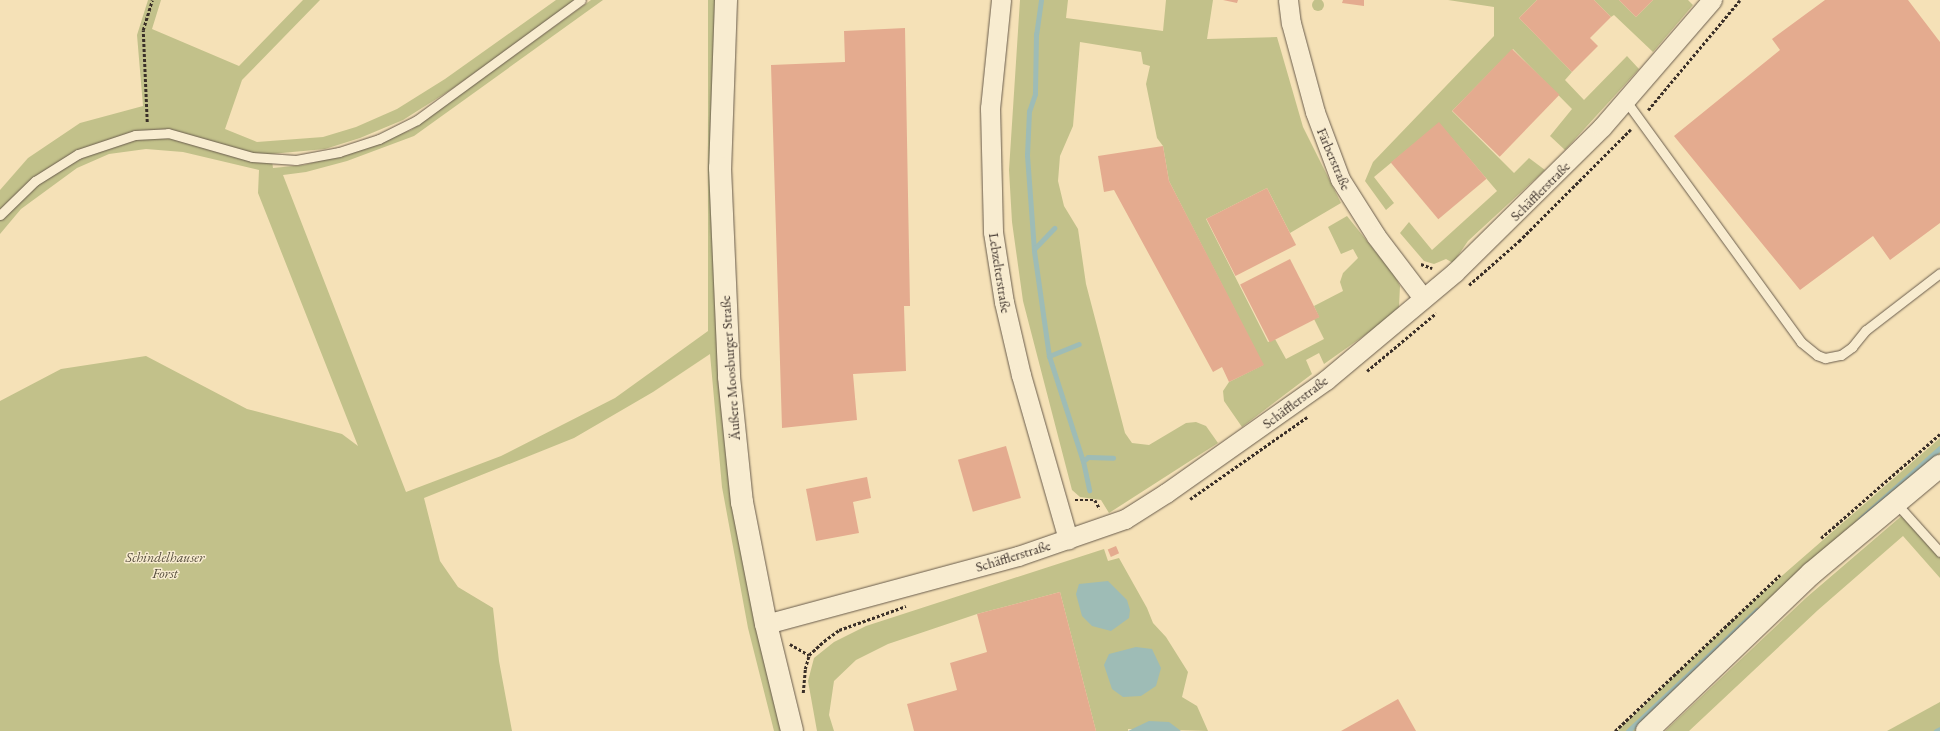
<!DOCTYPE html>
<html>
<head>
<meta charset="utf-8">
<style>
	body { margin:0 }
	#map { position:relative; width:1940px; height:731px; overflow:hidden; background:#f5e1b7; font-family:"EB Garamond",serif }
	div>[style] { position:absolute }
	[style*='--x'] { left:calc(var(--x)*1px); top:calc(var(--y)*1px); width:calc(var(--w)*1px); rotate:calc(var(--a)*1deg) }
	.green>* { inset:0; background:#c2c18a }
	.round { border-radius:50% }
	.water>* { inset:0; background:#9ebcb6 }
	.stream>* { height:5px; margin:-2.5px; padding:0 2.5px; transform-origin:2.5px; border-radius:2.5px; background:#9ebcb6 }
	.building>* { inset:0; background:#e4ab8f; transform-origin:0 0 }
	.path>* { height:2.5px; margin-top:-1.25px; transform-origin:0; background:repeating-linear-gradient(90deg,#3a2f28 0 3px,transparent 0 5px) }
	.roads { filter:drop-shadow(0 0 1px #695c4c) drop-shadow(0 0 1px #695c4c) }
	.lane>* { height:9px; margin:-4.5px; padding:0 4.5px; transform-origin:4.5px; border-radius:4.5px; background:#f8ecd0 }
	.street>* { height:19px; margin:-9.5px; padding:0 9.5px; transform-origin:9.5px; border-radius:9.5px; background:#f8ecd0 }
	.secondary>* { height:22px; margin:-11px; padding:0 11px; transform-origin:11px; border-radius:11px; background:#f8ecd0 }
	span { translate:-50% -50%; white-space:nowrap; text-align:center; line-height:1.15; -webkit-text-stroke:3px #f8ecd0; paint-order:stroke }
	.street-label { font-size:14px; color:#3a2f28 }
	.park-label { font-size:14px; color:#554c3c; font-style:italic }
</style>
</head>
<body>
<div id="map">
	<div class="green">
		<div class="round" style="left:1312px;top:-1px;width:12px;height:12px"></div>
		<div style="clip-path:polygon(148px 0,161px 0,152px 29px,239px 66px,303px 0,320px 0,242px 80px,225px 129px,257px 142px,323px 137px,356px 127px,397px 109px,445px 79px,556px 0,577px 0,452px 89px,403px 120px,360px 138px,325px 149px,271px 154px,273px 168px,304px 165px,345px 154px,411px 130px,591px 0,603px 0,414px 136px,347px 161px,306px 172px,283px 175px,406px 492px,501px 456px,615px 398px,708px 331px,708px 0,720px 0,717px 226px,783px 731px,774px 731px,748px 628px,722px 487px,710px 354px,653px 392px,574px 438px,424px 498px,440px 561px,458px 587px,493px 608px,499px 661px,512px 731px,0 731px,0 401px,61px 369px,146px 356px,247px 409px,342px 434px,358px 446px,258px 193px,259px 170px,183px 152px,146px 149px,109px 154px,77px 168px,21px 209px,0 234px,0 190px,28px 158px,80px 123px,143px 106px,137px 35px)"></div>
		<div style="clip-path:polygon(1020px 0,1068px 0,1066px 18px,1163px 31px,1166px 0,1213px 0,1207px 39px,1277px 37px,1303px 127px,1341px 203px,1290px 233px,1267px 188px,1206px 219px,1268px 342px,1275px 339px,1286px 359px,1324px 339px,1314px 319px,1319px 317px,1314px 306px,1343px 291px,1340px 282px,1343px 273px,1358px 258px,1353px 249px,1341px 254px,1328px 227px,1347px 216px,1395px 276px,1400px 286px,1399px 307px,1389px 318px,1324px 364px,1319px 353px,1306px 360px,1312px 374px,1242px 427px,1224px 401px,1223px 391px,1229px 382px,1263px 365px,1169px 181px,1163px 146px,1157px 138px,1146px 84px,1150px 66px,1143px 64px,1141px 52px,1080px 42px,1073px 126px,1060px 156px,1058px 181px,1064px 206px,1078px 229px,1086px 284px,1125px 433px,1132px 443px,1149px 445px,1186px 423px,1196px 422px,1206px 426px,1218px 443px,1109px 513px,1101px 500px,1080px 497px,1072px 490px,1023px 301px,1012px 222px,1009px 170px)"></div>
		<div style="clip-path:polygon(1448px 0,1537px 0,1519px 18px,1572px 72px,1565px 80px,1584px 100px,1627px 56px,1639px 69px,1565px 150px,1550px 136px,1572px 109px,1513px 49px,1452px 111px,1514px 173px,1529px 158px,1545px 170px,1468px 241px,1453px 263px,1446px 259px,1434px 264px,1424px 261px,1400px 233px,1409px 222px,1432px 250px,1497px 191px,1439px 123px,1374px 177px,1394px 203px,1386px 210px,1365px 181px,1373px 162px,1494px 36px,1494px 7px)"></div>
		<div style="clip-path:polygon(1594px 0,1619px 0,1636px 17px,1653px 0,1688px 0,1693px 5px,1653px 52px,1614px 15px,1611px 17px)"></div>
		<div style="clip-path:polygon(1940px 438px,1940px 454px,1796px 579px,1636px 731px,1617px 731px,1752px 602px)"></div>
		<div style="clip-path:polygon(1905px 513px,1940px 552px,1940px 578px,1903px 536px,1818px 610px,1689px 731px,1665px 731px,1807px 597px)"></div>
		<div style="clip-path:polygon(1104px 549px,1108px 561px,1119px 558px,1147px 608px,1153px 623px,1166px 637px,1188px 672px,1182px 697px,1197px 706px,1208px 731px,1128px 729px,1128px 731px,1096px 731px,1060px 592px,977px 614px,888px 644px,856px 660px,834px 681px,829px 715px,834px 731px,817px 731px,808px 681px,814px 658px,834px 642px,866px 626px)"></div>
		<div style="clip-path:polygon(1940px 702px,1940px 731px,1887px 731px)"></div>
	</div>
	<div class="water">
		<div style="clip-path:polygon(1108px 581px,1127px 600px,1130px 610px,1129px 618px,1111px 631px,1092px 626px,1082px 616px,1076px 594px,1079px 584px)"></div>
		<div style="clip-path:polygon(1136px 647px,1152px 649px,1161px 668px,1156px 686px,1141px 696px,1123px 697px,1112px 689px,1104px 665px,1109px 654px)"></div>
		<div style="clip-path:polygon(1149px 721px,1169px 722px,1181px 731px,1128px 731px)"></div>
	</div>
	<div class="stream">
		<div style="--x:1041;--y:0;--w:34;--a:98"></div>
		<div style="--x:1036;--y:34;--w:60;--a:91"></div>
		<div style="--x:1035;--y:94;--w:18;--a:109"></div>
		<div style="--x:1029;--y:111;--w:44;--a:92.6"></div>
		<div style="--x:1027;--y:155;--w:96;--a:85.8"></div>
		<div style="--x:1034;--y:251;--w:106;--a:81.9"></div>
		<div style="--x:1049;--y:356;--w:110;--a:72.1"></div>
		<div style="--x:1083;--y:461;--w:30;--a:78"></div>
		<div style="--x:1035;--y:248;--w:28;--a:-46"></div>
		<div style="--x:1049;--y:356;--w:32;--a:-22"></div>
		<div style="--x:1083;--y:461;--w:6;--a:-39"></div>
		<div style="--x:1088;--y:457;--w:25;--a:2"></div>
		<div style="--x:1860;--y:519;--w:107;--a:-41.6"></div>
		<div style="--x:1628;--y:731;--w:177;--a:-43.2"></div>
		<div style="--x:1936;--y:731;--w:4;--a:-27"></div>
	</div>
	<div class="building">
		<div style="clip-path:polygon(1223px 0,1238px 0,1237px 3px)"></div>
		<div style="clip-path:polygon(1343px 0,1364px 0,1364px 6px,1342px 3px)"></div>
		<div style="clip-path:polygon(1537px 0,1594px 0,1611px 17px,1590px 38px,1598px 46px,1572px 72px,1519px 18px)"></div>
		<div style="clip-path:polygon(1619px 0,1653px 0,1636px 17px)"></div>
		<div style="clip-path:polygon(1825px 0,1908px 0,1940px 42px,1940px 223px,1890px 260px,1873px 236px,1800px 290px,1674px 136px,1780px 50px,1772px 39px)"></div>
		<div style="clip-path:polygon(905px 28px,910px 306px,904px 306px,906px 371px,853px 374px,857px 420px,782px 428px,771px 65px,845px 62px,844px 31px)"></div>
		<div style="left:1512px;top:49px;width:66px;height:86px;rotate:44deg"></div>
		<div style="left:1439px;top:122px;width:74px;height:63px;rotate:50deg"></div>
		<div style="clip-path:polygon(1163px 146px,1169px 181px,1264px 365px,1229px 382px,1222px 367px,1213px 372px,1114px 190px,1104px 192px,1098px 156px)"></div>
		<div style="left:1267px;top:188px;width:64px;height:68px;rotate:63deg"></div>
		<div style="left:1290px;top:259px;width:65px;height:56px;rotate:63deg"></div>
		<div style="left:1006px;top:446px;width:54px;height:50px;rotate:74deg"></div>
		<div style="clip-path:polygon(867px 477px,871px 498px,853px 502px,859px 533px,816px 541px,806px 489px)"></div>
		<div style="left:1116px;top:546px;width:8px;height:9px;rotate:67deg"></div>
		<div style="clip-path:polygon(1060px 592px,1096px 731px,914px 731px,907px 704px,957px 690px,950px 663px,987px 652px,977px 614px)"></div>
		<div style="clip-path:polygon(1398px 699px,1416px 731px,1341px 731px)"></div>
	</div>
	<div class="path">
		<div style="--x:1648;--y:110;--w:143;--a:-50.1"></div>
		<div style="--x:147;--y:122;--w:92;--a:-92.5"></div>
		<div style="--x:143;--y:30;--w:31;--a:-73"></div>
		<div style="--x:1421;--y:264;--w:12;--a:20"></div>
		<div style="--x:1469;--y:285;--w:67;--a:-41.3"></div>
		<div style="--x:1519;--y:241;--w:158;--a:-45"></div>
		<div style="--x:1367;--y:371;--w:90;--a:-40"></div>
		<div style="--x:1190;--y:499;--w:143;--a:-35"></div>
		<div style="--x:1075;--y:500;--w:20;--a:0"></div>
		<div style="--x:1095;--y:500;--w:10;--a:61"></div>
		<div style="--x:1821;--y:538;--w:158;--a:-41.2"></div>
		<div style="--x:790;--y:644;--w:22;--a:30"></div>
		<div style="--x:803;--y:693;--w:24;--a:-85"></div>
		<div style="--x:805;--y:669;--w:15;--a:-74"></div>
		<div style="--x:809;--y:655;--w:21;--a:-43"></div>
		<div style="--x:824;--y:641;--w:19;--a:-36"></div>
		<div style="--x:839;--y:630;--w:71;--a:-19.7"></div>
		<div style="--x:1615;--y:731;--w:227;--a:-43.4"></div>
	</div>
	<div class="roads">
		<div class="lane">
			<div style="--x:1626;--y:101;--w:298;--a:54"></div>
			<div style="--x:1801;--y:342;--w:21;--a:39"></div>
			<div style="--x:1817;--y:355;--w:9;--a:21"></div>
			<div style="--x:1825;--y:358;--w:16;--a:-11"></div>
			<div style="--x:1841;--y:355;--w:14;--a:-36"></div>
			<div style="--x:1852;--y:347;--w:22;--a:-51"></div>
			<div style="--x:1866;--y:330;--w:93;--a:-37.6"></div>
			<div style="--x:0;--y:215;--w:49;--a:-44.2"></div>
			<div style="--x:35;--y:181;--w:51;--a:-32.1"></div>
			<div style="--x:78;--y:154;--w:60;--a:-18.4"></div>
			<div style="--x:135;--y:135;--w:33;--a:-3"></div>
			<div style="--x:168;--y:133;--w:87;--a:15.9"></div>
			<div style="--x:252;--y:157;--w:44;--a:3.9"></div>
			<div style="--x:296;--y:160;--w:44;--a:-10.5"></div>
			<div style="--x:339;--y:152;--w:42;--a:-18"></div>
			<div style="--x:379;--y:139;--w:42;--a:-26.6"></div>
			<div style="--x:417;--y:120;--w:203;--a:-36.2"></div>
			<div style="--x:1896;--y:503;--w:66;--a:48.1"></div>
		</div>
		<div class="street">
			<div style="--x:1001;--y:0;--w:109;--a:95.8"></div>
			<div style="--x:990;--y:108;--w:124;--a:88.6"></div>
			<div style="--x:993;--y:232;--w:71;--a:81.1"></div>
			<div style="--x:1004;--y:302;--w:75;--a:76.9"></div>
			<div style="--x:1021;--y:375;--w:171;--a:74"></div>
			<div style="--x:1288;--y:0;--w:23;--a:83"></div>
			<div style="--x:1291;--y:23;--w:92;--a:74.9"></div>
			<div style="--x:1315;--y:112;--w:72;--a:69.5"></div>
			<div style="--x:1340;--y:179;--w:67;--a:57.7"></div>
			<div style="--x:1376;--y:236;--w:78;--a:52.8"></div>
			<div style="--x:766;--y:624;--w:261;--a:-15.1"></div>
			<div style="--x:1018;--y:556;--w:113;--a:-19.1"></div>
			<div style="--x:1125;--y:519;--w:49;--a:-32.4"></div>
			<div style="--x:1166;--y:493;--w:196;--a:-35.2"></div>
			<div style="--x:1326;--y:380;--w:168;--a:-39.9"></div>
			<div style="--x:1455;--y:272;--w:206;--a:-44.6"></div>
			<div style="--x:1602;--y:127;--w:168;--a:-49.1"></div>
		</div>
		<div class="secondary">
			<div style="--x:726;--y:0;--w:168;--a:92"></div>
			<div style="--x:720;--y:168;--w:209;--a:87.5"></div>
			<div style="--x:729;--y:377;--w:126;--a:84.1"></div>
			<div style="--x:742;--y:502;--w:124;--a:78.9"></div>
			<div style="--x:766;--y:624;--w:110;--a:76.3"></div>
			<div style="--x:1647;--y:731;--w:228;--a:-43.8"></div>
			<div style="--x:1812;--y:573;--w:167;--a:-39.9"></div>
		</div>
	</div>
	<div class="street-label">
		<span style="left:1334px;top:159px;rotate:67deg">Färberstraße</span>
		<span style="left:1540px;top:191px;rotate:-45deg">Schäfflerstraße</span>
		<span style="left:1000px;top:273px;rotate:81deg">Lebzelterstraße</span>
		<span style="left:730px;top:368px;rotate:-94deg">Äußere Moosburger Straße</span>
		<span style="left:1295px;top:402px;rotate:-37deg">Schäfflerstraße</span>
		<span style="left:1013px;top:556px;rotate:-17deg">Schäfflerstraße</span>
	</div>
	<div class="park-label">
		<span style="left:165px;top:565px">Schindelhauser<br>Forst</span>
	</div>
</div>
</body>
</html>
